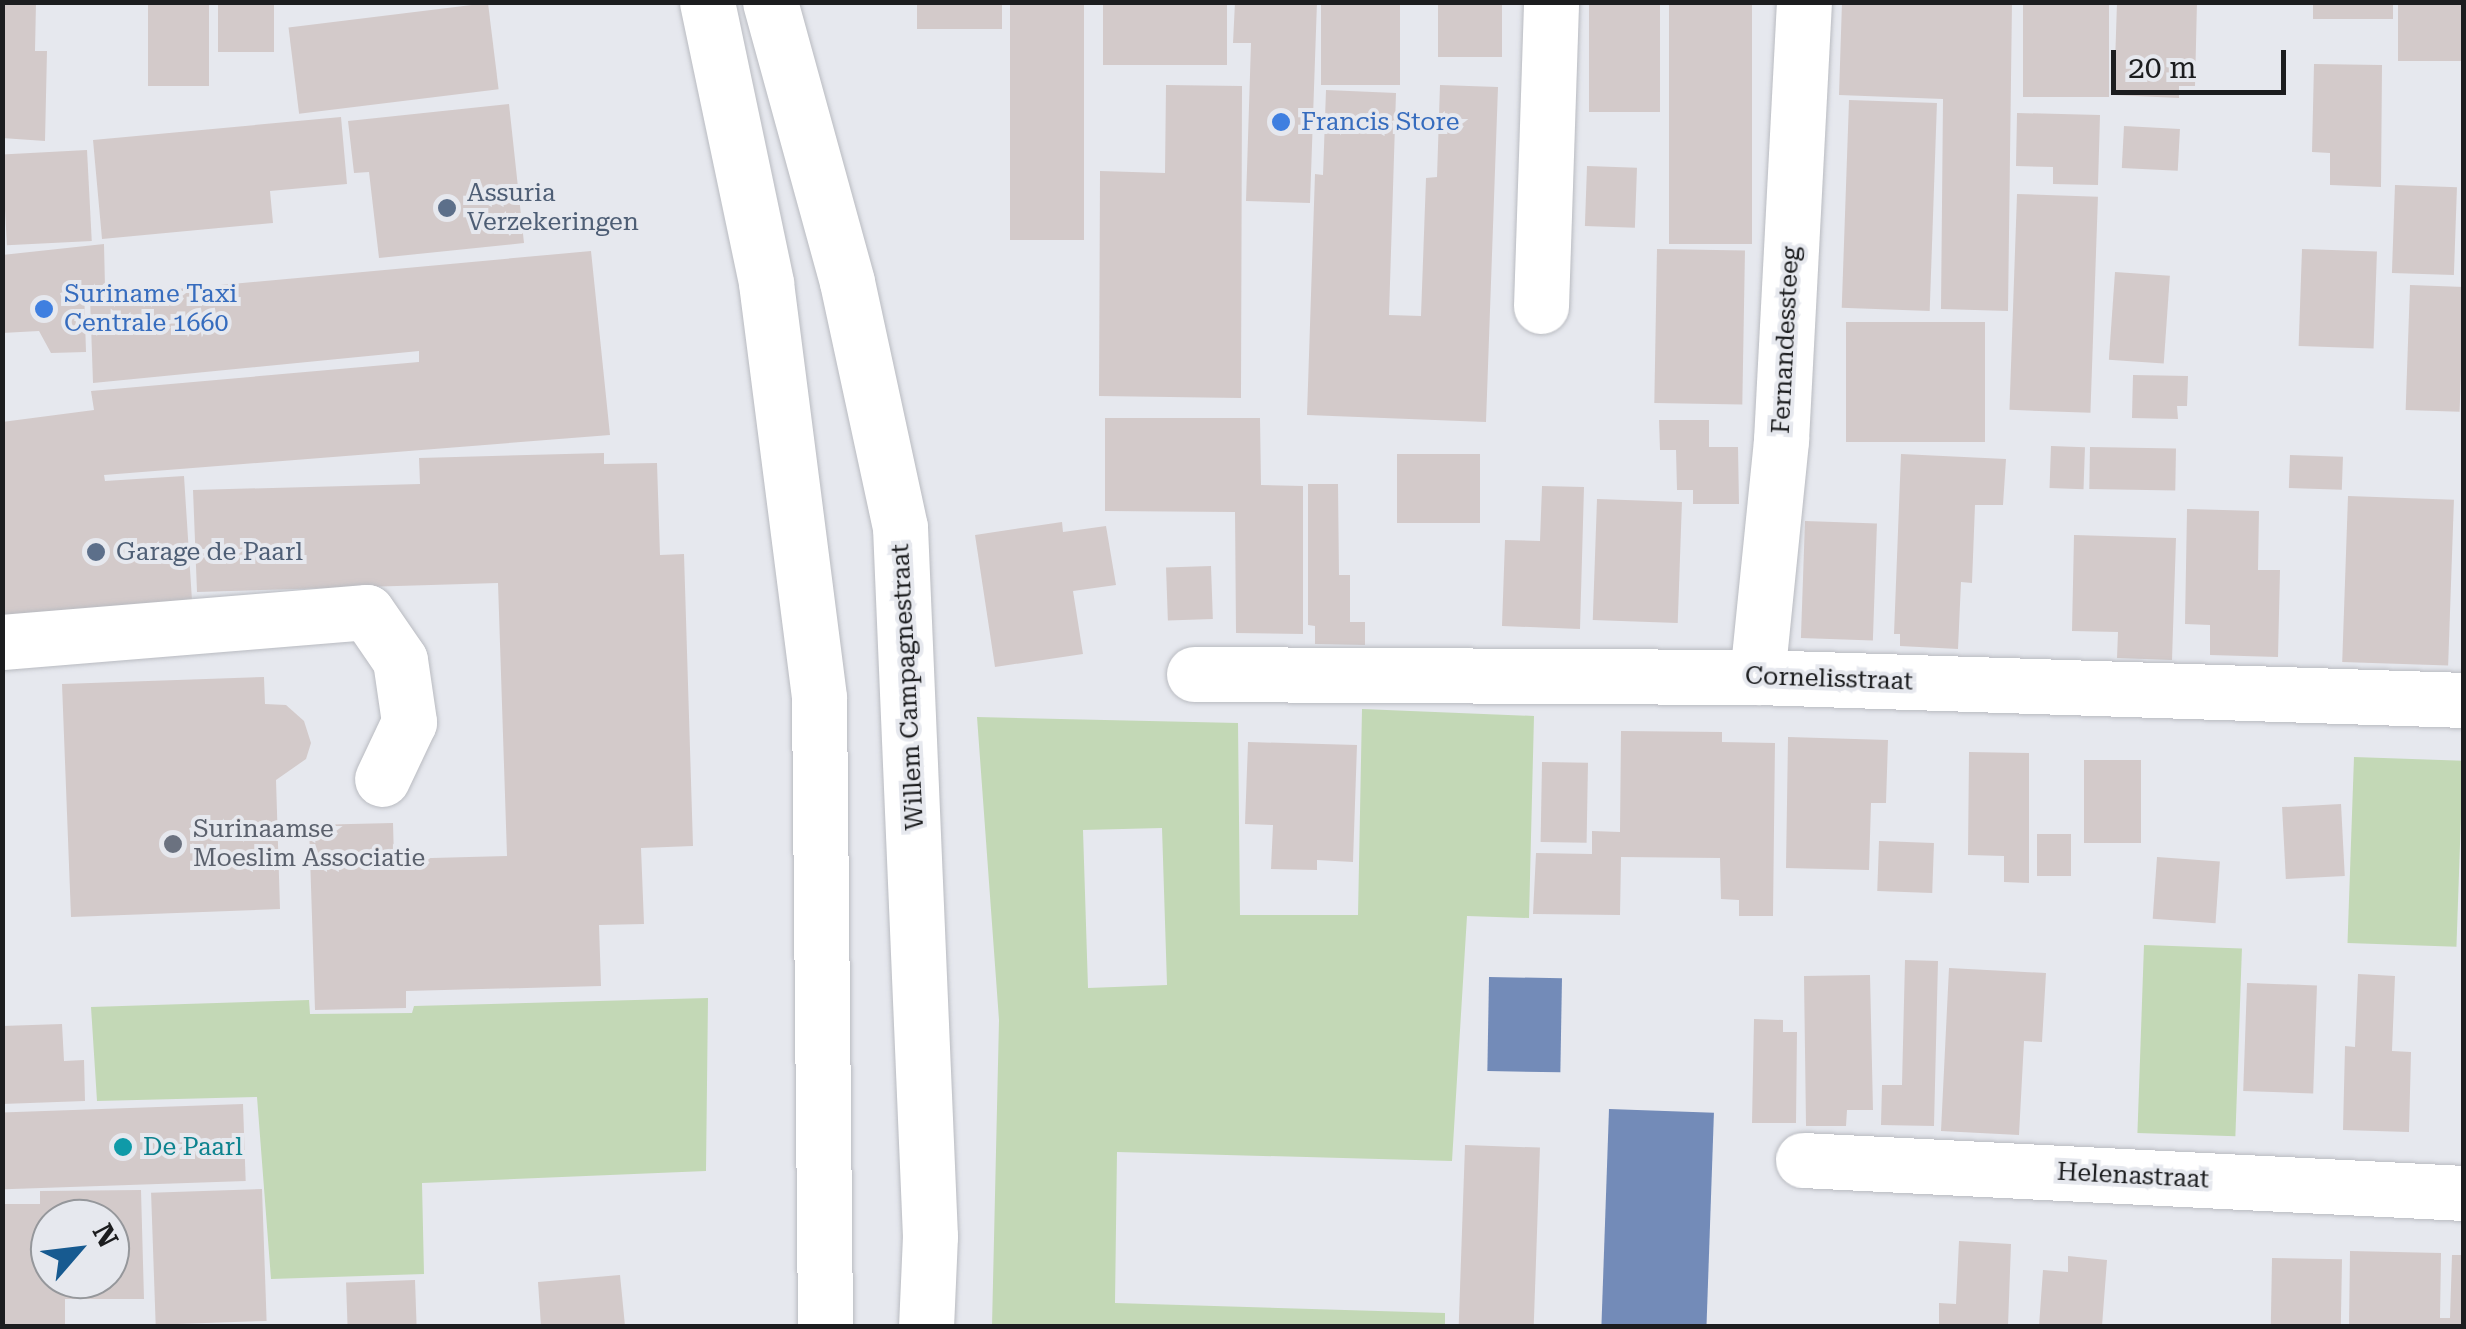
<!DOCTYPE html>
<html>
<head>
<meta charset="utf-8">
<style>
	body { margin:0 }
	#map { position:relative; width:2466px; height:1329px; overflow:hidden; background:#e6e8ee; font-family:"Roboto Serif",serif }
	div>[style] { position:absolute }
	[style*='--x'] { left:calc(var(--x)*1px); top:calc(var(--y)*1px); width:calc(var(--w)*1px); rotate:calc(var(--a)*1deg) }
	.green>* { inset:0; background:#c3d8b6; transform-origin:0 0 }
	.water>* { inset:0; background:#738bb8; transform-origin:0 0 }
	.building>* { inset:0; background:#d3caca; transform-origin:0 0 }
	.roads { filter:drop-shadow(0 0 2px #b9bbc1) drop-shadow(0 0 2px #b9bbc1) }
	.minor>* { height:55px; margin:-27.5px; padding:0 27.5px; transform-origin:27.5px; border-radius:27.5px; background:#fff }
	.major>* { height:55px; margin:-27.5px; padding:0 27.5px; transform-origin:27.5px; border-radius:27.5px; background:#fff }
	.dots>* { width:28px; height:28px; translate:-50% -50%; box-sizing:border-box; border:5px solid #e6e8ee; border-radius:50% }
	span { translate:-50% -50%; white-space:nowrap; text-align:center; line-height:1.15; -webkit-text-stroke:8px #e6e8ee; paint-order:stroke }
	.shop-label { font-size:25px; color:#366cbe }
	.left { translate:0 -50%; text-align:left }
	.service-label { font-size:25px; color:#4e5e75 }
	.street-label { font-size:25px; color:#1c1d1f }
	.worship-label { font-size:25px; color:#5b616d }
	.culture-label { font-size:25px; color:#0d838f }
	.frame { position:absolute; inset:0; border:5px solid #1c1d1f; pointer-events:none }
	.north { position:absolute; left:30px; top:1199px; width:100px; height:100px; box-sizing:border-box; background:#e6e8ee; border:2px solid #95979b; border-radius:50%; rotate:62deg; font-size:28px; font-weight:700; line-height:40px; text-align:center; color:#1c1d1f }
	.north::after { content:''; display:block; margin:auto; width:35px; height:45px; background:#175a90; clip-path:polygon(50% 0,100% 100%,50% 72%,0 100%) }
	.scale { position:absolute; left:2111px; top:50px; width:175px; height:45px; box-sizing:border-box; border:5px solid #1c1d1f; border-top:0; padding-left:12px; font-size:30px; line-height:35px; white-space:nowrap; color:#1c1d1f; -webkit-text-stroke:8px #e6e8ee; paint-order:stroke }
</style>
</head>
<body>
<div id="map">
	<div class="green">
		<div style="clip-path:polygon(evenodd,1362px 709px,1534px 716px,1529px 918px,1467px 916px,1452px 1161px,1117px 1152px,1115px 1303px,1445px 1313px,1445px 1326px,992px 1326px,999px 1020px,977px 717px,1238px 723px,1240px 915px,1358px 915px,1362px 709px,1162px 828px,1167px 985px,1088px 988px,1083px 830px,1162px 828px)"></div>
		<div style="left:2354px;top:757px;width:109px;height:186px;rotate:2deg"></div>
		<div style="left:2144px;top:945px;width:98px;height:188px;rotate:2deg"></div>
		<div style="clip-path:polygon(708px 998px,706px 1171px,422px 1183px,424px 1274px,271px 1279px,257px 1097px,97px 1101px,91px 1007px,309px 1000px,310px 1014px,412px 1013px,414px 1006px)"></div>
	</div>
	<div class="water">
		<div style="left:1489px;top:977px;width:73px;height:94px;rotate:1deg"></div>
		<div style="left:1609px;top:1109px;width:105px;height:217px;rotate:2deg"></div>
	</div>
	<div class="building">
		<div style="clip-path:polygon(2px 2px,36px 2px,35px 51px,47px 51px,45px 141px,2px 138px)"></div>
		<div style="left:148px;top:2px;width:61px;height:84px"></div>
		<div style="left:218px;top:2px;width:56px;height:50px"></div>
		<div style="left:917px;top:2px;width:85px;height:27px"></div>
		<div style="left:1010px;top:2px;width:74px;height:238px"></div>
		<div style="left:1103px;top:2px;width:124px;height:63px"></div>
		<div style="clip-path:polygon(1235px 2px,1317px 2px,1310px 203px,1246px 201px,1251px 43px,1233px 43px)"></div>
		<div style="left:1321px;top:2px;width:79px;height:83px"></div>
		<div style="left:1438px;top:2px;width:64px;height:55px"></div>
		<div style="left:1589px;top:2px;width:71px;height:110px"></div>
		<div style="left:1669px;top:2px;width:83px;height:242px"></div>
		<div style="clip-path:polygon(1842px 2px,2012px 2px,2008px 311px,1941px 309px,1943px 99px,1839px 95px)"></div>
		<div style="left:2023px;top:2px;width:86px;height:95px"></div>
		<div style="clip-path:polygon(2117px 2px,2197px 2px,2195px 86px,2179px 86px,2179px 98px,2114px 95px)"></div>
		<div style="left:2313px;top:2px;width:80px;height:17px"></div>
		<div style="left:2398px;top:2px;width:66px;height:59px"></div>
		<div style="left:488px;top:3px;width:87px;height:201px;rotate:83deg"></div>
		<div style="clip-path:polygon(2314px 64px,2382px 65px,2381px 187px,2330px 185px,2330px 153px,2312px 152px)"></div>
		<div style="clip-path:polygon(1166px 85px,1242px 86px,1241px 398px,1099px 396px,1100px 171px,1165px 173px)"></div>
		<div style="clip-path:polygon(1440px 85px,1498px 87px,1486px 422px,1307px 415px,1315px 174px,1323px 175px,1326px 90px,1396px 93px,1389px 315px,1421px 316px,1426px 178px,1437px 177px)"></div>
		<div style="left:1849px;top:100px;width:88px;height:208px;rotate:2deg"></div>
		<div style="clip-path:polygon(509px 104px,524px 243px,379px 258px,369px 172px,354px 173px,348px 121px)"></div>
		<div style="clip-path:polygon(2017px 113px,2100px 115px,2098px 185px,2053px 184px,2053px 167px,2016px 166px)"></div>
		<div style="clip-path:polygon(341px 117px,347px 184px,270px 191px,273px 223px,102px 239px,93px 140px)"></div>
		<div style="left:2124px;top:126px;width:56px;height:42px;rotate:3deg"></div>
		<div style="left:87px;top:150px;width:91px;height:85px;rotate:87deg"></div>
		<div style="left:1587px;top:166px;width:50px;height:60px;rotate:2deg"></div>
		<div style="left:2395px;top:185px;width:62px;height:88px;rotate:2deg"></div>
		<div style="left:2017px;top:194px;width:81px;height:216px;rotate:2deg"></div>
		<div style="clip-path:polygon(104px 244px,105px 287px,84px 288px,86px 352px,51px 353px,39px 331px,2px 333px,2px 255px)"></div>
		<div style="left:1657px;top:249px;width:88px;height:154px;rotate:1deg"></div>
		<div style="left:2302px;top:249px;width:75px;height:97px;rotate:2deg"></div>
		<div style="clip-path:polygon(591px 251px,610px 435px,104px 475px,105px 481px,184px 476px,193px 616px,2px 627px,2px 422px,94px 410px,91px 391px,419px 362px,419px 351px,93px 383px,90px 297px)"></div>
		<div style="left:2115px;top:272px;width:55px;height:88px;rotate:4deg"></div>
		<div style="left:2410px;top:285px;width:54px;height:125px;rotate:2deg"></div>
		<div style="left:1846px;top:322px;width:139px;height:120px"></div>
		<div style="clip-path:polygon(2133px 375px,2188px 376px,2187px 406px,2177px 406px,2178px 419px,2132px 418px)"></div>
		<div style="clip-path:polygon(1105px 418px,1260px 418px,1261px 485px,1303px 486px,1303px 634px,1236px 633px,1235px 512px,1105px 511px)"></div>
		<div style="clip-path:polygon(1659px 420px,1709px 420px,1709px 447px,1738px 447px,1739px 504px,1693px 504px,1693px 490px,1677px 490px,1676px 450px,1660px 450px)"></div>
		<div style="left:2051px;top:446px;width:34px;height:42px;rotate:2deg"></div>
		<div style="left:2090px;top:447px;width:86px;height:42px;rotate:1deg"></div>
		<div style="clip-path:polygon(604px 453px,604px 464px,657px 463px,660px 555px,684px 554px,693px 846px,641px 848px,644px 924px,599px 925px,601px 986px,406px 991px,406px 1008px,315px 1010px,309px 825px,393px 823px,394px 859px,507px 856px,498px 583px,197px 592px,193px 490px,420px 484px,419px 458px)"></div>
		<div style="left:1397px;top:454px;width:83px;height:69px"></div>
		<div style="clip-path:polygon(1901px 454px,2006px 459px,2003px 505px,1975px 505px,1972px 583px,1961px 582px,1958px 649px,1900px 646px,1900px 634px,1894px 634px)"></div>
		<div style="left:2290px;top:455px;width:53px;height:33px;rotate:2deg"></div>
		<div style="clip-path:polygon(1308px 484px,1338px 484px,1339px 575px,1350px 575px,1350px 622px,1365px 622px,1365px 645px,1315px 644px,1315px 626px,1308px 625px)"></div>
		<div style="clip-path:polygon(1542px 486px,1584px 487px,1580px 629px,1502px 626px,1505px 540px,1540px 541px)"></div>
		<div style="left:2348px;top:496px;width:106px;height:166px;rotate:2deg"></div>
		<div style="left:1597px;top:499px;width:85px;height:121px;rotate:2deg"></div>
		<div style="clip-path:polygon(2187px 509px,2259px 511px,2258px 570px,2280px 570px,2278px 657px,2210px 655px,2210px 625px,2185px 624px)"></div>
		<div style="left:1805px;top:521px;width:72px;height:117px;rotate:2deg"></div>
		<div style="clip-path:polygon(1062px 522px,1063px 532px,1106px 526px,1116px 585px,1073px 591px,1083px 654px,995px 667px,975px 535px)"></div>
		<div style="clip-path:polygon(2074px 535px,2176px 538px,2172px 660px,2117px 658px,2118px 632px,2072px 631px)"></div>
		<div style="left:1211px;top:566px;width:53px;height:45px;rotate:88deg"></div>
		<div style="clip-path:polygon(264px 677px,265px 704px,286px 705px,304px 721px,311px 743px,306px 759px,276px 780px,280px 909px,71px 917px,62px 684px)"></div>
		<div style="clip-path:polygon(1621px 731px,1722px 732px,1722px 742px,1775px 743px,1773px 916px,1739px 916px,1739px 900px,1721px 899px,1720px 858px,1621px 857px,1620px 915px,1533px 914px,1536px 853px,1592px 854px,1592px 831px,1620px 832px)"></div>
		<div style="clip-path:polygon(1788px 737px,1888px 740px,1886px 803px,1871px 803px,1869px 870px,1786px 868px)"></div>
		<div style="clip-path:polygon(1248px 742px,1357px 745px,1353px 862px,1317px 860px,1317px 870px,1271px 869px,1273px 825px,1245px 824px)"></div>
		<div style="clip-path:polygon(1969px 752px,2029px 753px,2029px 883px,2004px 882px,2004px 856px,1968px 855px)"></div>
		<div style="left:2084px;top:760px;width:57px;height:83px"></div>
		<div style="left:1542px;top:762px;width:46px;height:80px;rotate:1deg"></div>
		<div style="left:2341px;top:804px;width:72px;height:59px;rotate:87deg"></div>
		<div style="left:2037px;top:834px;width:34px;height:42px"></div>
		<div style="left:1879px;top:841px;width:55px;height:50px;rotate:2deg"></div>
		<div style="left:2157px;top:857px;width:63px;height:62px;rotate:4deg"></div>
		<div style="clip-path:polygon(1905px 960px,1938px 961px,1934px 1126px,1881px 1125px,1882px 1085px,1902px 1085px)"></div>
		<div style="clip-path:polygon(1949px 968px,2046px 973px,2042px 1042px,2024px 1041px,2019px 1135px,1941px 1131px)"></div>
		<div style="clip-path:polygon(2358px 974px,2395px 976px,2392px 1051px,2411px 1052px,2409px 1132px,2343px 1130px,2345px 1046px,2355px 1047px)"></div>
		<div style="clip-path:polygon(1870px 975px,1873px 1110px,1847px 1110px,1846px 1126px,1806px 1126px,1804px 976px)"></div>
		<div style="left:2247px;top:983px;width:70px;height:108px;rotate:2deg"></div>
		<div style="clip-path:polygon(1754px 1019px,1783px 1020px,1783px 1032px,1797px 1032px,1796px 1123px,1752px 1123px)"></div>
		<div style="clip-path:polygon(62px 1024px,64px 1061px,84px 1060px,85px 1101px,2px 1104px,2px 1026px)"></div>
		<div style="left:243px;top:1104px;width:77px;height:241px;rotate:88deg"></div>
		<div style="left:1465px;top:1145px;width:75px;height:180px;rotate:2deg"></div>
		<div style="left:262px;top:1189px;width:132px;height:111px;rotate:88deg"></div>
		<div style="clip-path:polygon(evenodd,141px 1190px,144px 1299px,65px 1299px,65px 1326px,2px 1326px,2px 1204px,40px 1204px,40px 1191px,141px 1190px,50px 1219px,110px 1219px,110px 1279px,50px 1279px,50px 1219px)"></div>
		<div style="clip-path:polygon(1959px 1241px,2011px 1244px,2008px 1326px,1939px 1326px,1939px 1303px,1956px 1304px)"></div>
		<div style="clip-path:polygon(2350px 1251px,2441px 1253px,2440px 1318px,2450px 1318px,2452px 1255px,2464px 1255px,2464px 1326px,2349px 1326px)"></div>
		<div style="clip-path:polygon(2068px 1256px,2107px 1260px,2102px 1326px,2039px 1326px,2043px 1270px,2068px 1272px)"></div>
		<div style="left:2272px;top:1258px;width:70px;height:68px;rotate:1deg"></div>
		<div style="clip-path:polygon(620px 1275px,625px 1326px,541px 1326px,538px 1282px)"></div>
		<div style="left:415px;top:1280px;width:46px;height:69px;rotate:88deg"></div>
	</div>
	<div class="roads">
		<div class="minor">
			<div style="--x:1541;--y:306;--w:304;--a:-88.1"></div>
			<div style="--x:2;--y:642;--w:366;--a:-4.7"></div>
			<div style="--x:367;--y:612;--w:58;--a:55.5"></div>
			<div style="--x:400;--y:660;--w:63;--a:81.7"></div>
			<div style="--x:409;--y:722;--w:63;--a:115.3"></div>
			<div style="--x:1194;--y:674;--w:563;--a:0.31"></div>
			<div style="--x:1757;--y:677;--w:707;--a:1.86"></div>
			<div style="--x:1757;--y:677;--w:238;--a:-84.2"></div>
			<div style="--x:1781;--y:440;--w:439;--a:-87"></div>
			<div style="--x:1803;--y:1160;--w:662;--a:2.86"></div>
		</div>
		<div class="major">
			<div style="--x:707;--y:2;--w:287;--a:78.1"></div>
			<div style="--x:766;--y:283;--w:418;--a:82.7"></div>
			<div style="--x:819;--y:698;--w:628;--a:89.45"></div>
			<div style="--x:770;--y:2;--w:290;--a:74.6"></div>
			<div style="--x:847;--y:282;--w:251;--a:77.8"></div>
			<div style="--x:900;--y:527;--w:710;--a:87.58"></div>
			<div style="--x:930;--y:1236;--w:90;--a:92.5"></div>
		</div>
	</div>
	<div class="dots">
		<div style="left:1281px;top:122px;background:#3f7fe0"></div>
		<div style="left:447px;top:208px;background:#5c6f8a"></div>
		<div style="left:44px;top:309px;background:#3f7fe0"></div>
		<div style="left:96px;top:552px;background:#5c6f8a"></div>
		<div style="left:173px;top:844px;background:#6b7280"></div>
		<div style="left:123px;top:1147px;background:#0f9aa8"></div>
	</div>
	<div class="shop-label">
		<span class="left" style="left:1301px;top:122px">Francis Store</span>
		<span class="left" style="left:64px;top:309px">Suriname Taxi<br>Centrale 1660</span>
	</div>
	<div class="service-label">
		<span class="left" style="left:467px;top:208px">Assuria<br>Verzekeringen</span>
		<span class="left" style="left:116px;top:552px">Garage de Paarl</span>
	</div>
	<div class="street-label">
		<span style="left:1786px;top:340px;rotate:-87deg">Fernandessteeg</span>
		<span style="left:1829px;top:679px;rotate:2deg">Cornelisstraat</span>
		<span style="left:908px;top:687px;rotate:-93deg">Willem Campagnestraat</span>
		<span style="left:2133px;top:1176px;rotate:3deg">Helenastraat</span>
	</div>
	<div class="worship-label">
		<span class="left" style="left:193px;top:844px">Surinaamse<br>Moeslim Associatie</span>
	</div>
	<div class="culture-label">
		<span class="left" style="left:143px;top:1147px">De Paarl</span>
	</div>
	<div class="frame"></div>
	<div class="north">N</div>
	<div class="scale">20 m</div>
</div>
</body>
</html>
